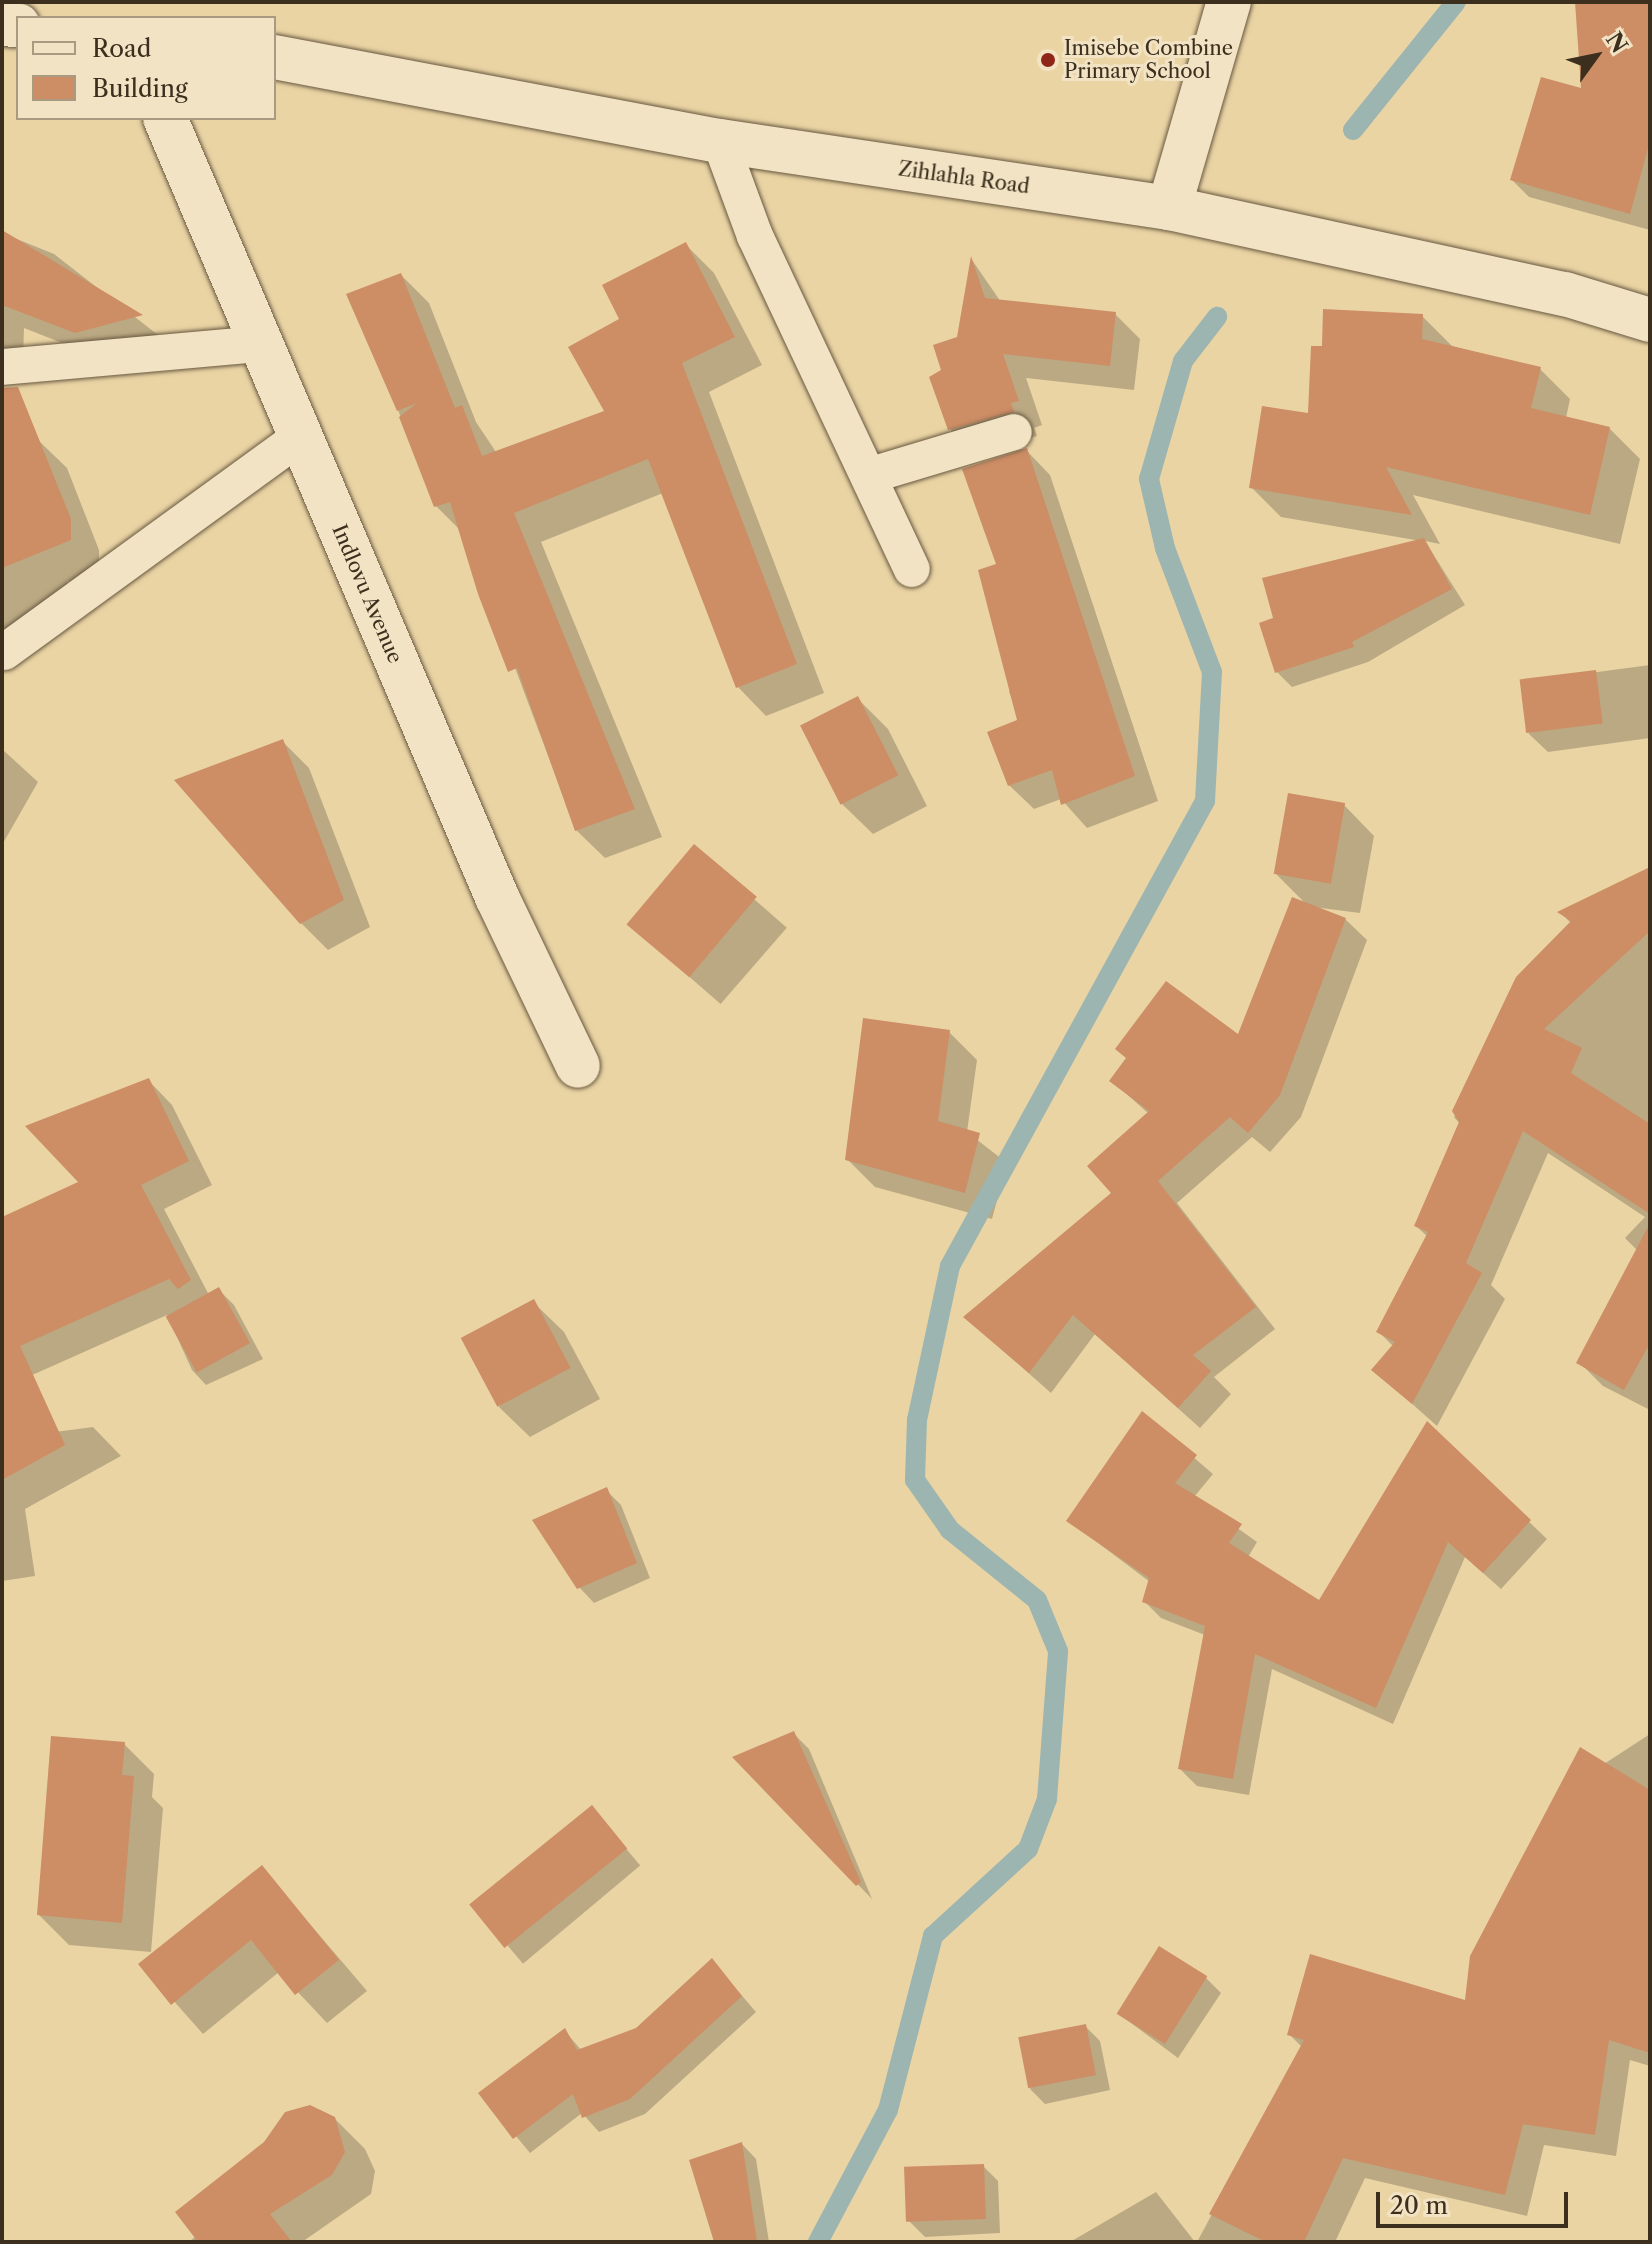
<!DOCTYPE html>
<html>
<head>
<meta charset="utf-8">
<style>
	body { margin:0 }
	#map { position:relative; width:1652px; height:2244px; overflow:hidden; background:#ead4a4; font-family:"Libre Caslon Text",serif }
	div>[style] { position:absolute }
	[style*='--x'] { left:calc(var(--x)*1px); top:calc(var(--y)*1px); width:calc(var(--w)*1px); rotate:calc(var(--a)*1deg) }
	.shadow>* { inset:0; background:#0003; transform-origin:0 0 }
	.stream>* { height:20px; margin:-10px; padding:0 10px; transform-origin:10px; border-radius:10px; background:#9cb5b1 }
	.building>* { inset:0; background:#cd8d65; transform-origin:0 0 }
	.roads { filter:drop-shadow(0 0 2px #685840) drop-shadow(0 0 2px #685840) }
	.service>* { height:36px; margin:-18px; padding:0 18px; transform-origin:18px; border-radius:18px; background:#f1e3c4 }
	.minor>* { height:44px; margin:-22px; padding:0 22px; transform-origin:22px; border-radius:22px; background:#f1e3c4 }
	.dots>* { width:22px; height:22px; translate:-50% -50%; box-sizing:border-box; border:4px solid #f1e3c4; border-radius:50% }
	span { translate:-50% -50%; white-space:nowrap; text-align:center; line-height:1.15; -webkit-text-stroke:6px #f1e3c4; paint-order:stroke }
	.poi-label { font-size:20px; color:#3c2f1e }
	.left { translate:0 -50%; text-align:left }
	.street-label { font-size:20px; color:#3c2f1e }
	.frame { position:absolute; inset:0; border:4px solid #3c2f1e; pointer-events:none }
	.legend { position:absolute; left:16px; top:16px; width:260px; height:104px; box-sizing:border-box; background:#f1e3c4; border:2px solid #a99b82; margin:0; padding:10px 14px; list-style:none; font-size:24px; color:#3c2f1e }
	.legend li { display:flex; align-items:center; gap:16px; height:40px }
	.legend b { width:40px; border:2px solid #a99b82 }
	.north { position:absolute; left:1556px; top:16px; width:80px; height:80px; -webkit-text-stroke:6px #f1e3c4; paint-order:stroke; rotate:57deg; font-size:22px; font-weight:700; line-height:32px; text-align:center; color:#3c2f1e }
	.north::after { content:''; display:block; margin:auto; width:28px; height:36px; background:#3c2f1e; clip-path:polygon(50% 0,100% 100%,50% 72%,0 100%) }
	.scale { position:absolute; left:1376px; top:2192px; width:192px; height:36px; box-sizing:border-box; border:4px solid #3c2f1e; border-top:0; padding-left:10px; font-size:24px; line-height:28px; white-space:nowrap; color:#3c2f1e; -webkit-text-stroke:6px #f1e3c4; paint-order:stroke }
</style>
</head>
<body>
<div id="map">
	<div class="shadow">
		<div style="clip-path:polygon(1650px 4px,1650px 230px,1529px 197px,1512px 180px)"></div>
		<div style="clip-path:polygon(2px 233px,54px 254px,167px 342px,103px 359px,24px 328px,23px 360px,2px 359px)"></div>
		<div style="clip-path:polygon(686px 245px,714px 273px,762px 365px,709px 392px,824px 693px,766px 716px,738px 687px,663px 493px,541px 542px,662px 837px,605px 858px,576px 830px,465px 535px,436px 506px,398px 410px,401px 275px,429px 303px,476px 422px,496px 452px,607px 412px,622px 319px)"></div>
		<div style="clip-path:polygon(972px 260px,1001px 302px,1115px 314px,1140px 339px,1134px 390px,1026px 378px,1042px 425px,1034px 428px,1037px 436px,975px 454px,950px 429px,944px 371px,959px 339px)"></div>
		<div style="clip-path:polygon(1422px 316px,1452px 346px,1540px 369px,1570px 399px,1566px 418px,1609px 428px,1640px 459px,1620px 544px,1413px 495px,1440px 544px,1425px 541px,1465px 605px,1368px 662px,1292px 687px,1277px 672px,1421px 541px,1281px 517px,1251px 487px,1310px 416px,1324px 348px)"></div>
		<div style="clip-path:polygon(37px 439px,67px 468px,99px 550px,99px 569px,67px 582px,77px 608px,2px 636px,2px 445px)"></div>
		<div style="clip-path:polygon(1026px 450px,1050px 475px,1158px 801px,1087px 828px,1061px 799px,1034px 809px,1009px 785px,1019px 721px,1009px 691px,1016px 688px)"></div>
		<div style="clip-path:polygon(1650px 665px,1650px 738px,1548px 752px,1529px 734px,1522px 682px)"></div>
		<div style="clip-path:polygon(858px 699px,888px 729px,927px 806px,873px 834px,842px 804px)"></div>
		<div style="clip-path:polygon(282px 741px,309px 768px,370px 927px,328px 950px,301px 923px)"></div>
		<div style="clip-path:polygon(2px 749px,38px 782px,2px 845px)"></div>
		<div style="clip-path:polygon(1344px 805px,1374px 836px,1360px 913px,1313px 907px,1345px 919px,1367px 940px,1301px 1117px,1270px 1152px,1252px 1137px,1177px 1203px,1275px 1329px,1214px 1377px,1231px 1394px,1200px 1428px,1095px 1334px,1051px 1393px,966px 1318px,1114px 1194px,1149px 1114px,1111px 1080px,1239px 1037px,1306px 904px,1275px 873px)"></div>
		<div style="left:694px;top:847px;width:123px;height:101px;rotate:41deg"></div>
		<div style="clip-path:polygon(1650px 869px,1650px 1410px,1603px 1386px,1579px 1362px,1638px 1251px,1625px 1238px,1645px 1217px,1548px 1153px,1491px 1285px,1505px 1299px,1437px 1426px,1374px 1370px,1393px 1346px,1378px 1331px,1428px 1237px,1416px 1226px,1460px 1124px,1454px 1117px,1497px 1047px,1589px 942px,1560px 912px)"></div>
		<div style="clip-path:polygon(949px 1032px,977px 1060px,967px 1132px,1007px 1163px,992px 1219px,875px 1187px,847px 1159px)"></div>
		<div style="clip-path:polygon(148px 1080px,172px 1105px,212px 1185px,164px 1209px,209px 1295px,219px 1290px,234px 1305px,263px 1359px,206px 1385px,192px 1370px,167px 1315px,30px 1376px,2px 1343px,2px 1219px,81px 1183px)"></div>
		<div style="clip-path:polygon(533px 1302px,564px 1332px,600px 1399px,530px 1437px,499px 1407px)"></div>
		<div style="clip-path:polygon(1143px 1414px,1213px 1474px,1194px 1497px,1257px 1542px,1248px 1557px,1320px 1603px,1427px 1424px,1547px 1539px,1501px 1589px,1465px 1557px,1393px 1724px,1272px 1669px,1249px 1795px,1197px 1786px,1180px 1769px,1205px 1635px,1161px 1618px,1144px 1601px,1150px 1582px,1069px 1521px)"></div>
		<div style="clip-path:polygon(93px 1427px,121px 1456px,25px 1509px,35px 1576px,2px 1581px,2px 1439px)"></div>
		<div style="clip-path:polygon(606px 1490px,621px 1505px,650px 1578px,594px 1603px,579px 1587px)"></div>
		<div style="clip-path:polygon(794px 1734px,809px 1749px,872px 1899px,735px 1758px)"></div>
		<div style="clip-path:polygon(1650px 1734px,1650px 2066px,1630px 2060px,1616px 2156px,1544px 2145px,1527px 2216px,1365px 2178px,1335px 2242px,1197px 2242px,1302px 2047px,1289px 2034px,1466px 2002px,1604px 1764px)"></div>
		<div style="clip-path:polygon(124px 1744px,154px 1774px,152px 1797px,163px 1808px,151px 1952px,69px 1945px,39px 1915px)"></div>
		<div style="left:592px;top:1808px;width:75px;height:153px;rotate:50deg"></div>
		<div style="clip-path:polygon(262px 1868px,367px 1991px,327px 2023px,279px 1972px,203px 2034px,141px 1964px)"></div>
		<div style="clip-path:polygon(712px 1961px,756px 2012px,645px 2114px,599px 2132px,582px 2113px,530px 2153px,481px 2094px,565px 2031px,582px 2051px,637px 2030px)"></div>
		<div style="clip-path:polygon(1206px 1978px,1221px 1993px,1178px 2058px,1119px 2014px)"></div>
		<div style="clip-path:polygon(1085px 2026px,1100px 2041px,1110px 2090px,1045px 2104px,1030px 2089px)"></div>
		<div style="clip-path:polygon(334px 2118px,365px 2149px,375px 2171px,371px 2194px,302px 2242px,189px 2242px)"></div>
		<div style="clip-path:polygon(742px 2144px,756px 2159px,769px 2242px,715px 2242px)"></div>
		<div style="clip-path:polygon(983px 2166px,998px 2181px,1000px 2233px,925px 2237px,909px 2221px)"></div>
		<div style="clip-path:polygon(1156px 2192px,1195px 2242px,1070px 2242px)"></div>
	</div>
	<div class="stream">
		<div style="--x:1353;--y:130;--w:164;--a:-51.2"></div>
		<div style="--x:818;--y:2242;--w:149;--a:-62.1"></div>
		<div style="--x:888;--y:2110;--w:180;--a:-75.5"></div>
		<div style="--x:933;--y:1936;--w:129;--a:-42.5"></div>
		<div style="--x:1028;--y:1849;--w:53;--a:-69.2"></div>
		<div style="--x:1047;--y:1799;--w:148;--a:-85.7"></div>
		<div style="--x:1058;--y:1651;--w:55;--a:-112.4"></div>
		<div style="--x:1037;--y:1600;--w:112;--a:-141.2"></div>
		<div style="--x:950;--y:1530;--w:61;--a:-125"></div>
		<div style="--x:915;--y:1480;--w:60;--a:-88.1"></div>
		<div style="--x:917;--y:1420;--w:157;--a:-77.9"></div>
		<div style="--x:950;--y:1266;--w:530;--a:-61.26"></div>
		<div style="--x:1205;--y:801;--w:129;--a:-86.9"></div>
		<div style="--x:1212;--y:672;--w:133;--a:-110.8"></div>
		<div style="--x:1165;--y:548;--w:71;--a:-103.1"></div>
		<div style="--x:1149;--y:479;--w:123;--a:-73.9"></div>
		<div style="--x:1183;--y:361;--w:56;--a:-52.3"></div>
	</div>
	<div class="building">
		<div style="clip-path:polygon(1575px 2px,1650px 2px,1650px 141px,1630px 214px,1510px 180px,1541px 77px,1581px 88px)"></div>
		<div style="clip-path:polygon(2px 230px,143px 315px,75px 333px,2px 305px)"></div>
		<div style="clip-path:polygon(686px 242px,735px 337px,682px 363px,797px 664px,736px 688px,648px 459px,514px 513px,635px 809px,575px 831px,517px 668px,508px 672px,478px 594px,450px 502px,434px 507px,399px 417px,417px 403px,397px 411px,346px 294px,401px 273px,455px 408px,462px 405px,482px 456px,604px 411px,568px 347px,619px 319px,602px 285px)"></div>
		<div style="clip-path:polygon(971px 256px,985px 298px,1116px 312px,1110px 366px,1003px 354px,1019px 401px,1011px 403px,1014px 412px,948px 430px,929px 377px,941px 370px,933px 345px,957px 337px)"></div>
		<div style="clip-path:polygon(1323px 309px,1423px 314px,1422px 339px,1541px 367px,1531px 408px,1610px 427px,1590px 515px,1386px 467px,1412px 515px,1249px 488px,1262px 406px,1308px 413px,1311px 346px,1322px 346px)"></div>
		<div style="clip-path:polygon(18px 387px,71px 519px,71px 540px,2px 568px,2px 388px)"></div>
		<div style="clip-path:polygon(1027px 448px,1135px 776px,1061px 805px,1052px 770px,1008px 786px,987px 732px,1017px 720px,978px 570px,996px 564px,962px 469px)"></div>
		<div style="clip-path:polygon(1424px 538px,1452px 589px,1352px 642px,1354px 647px,1275px 673px,1259px 623px,1273px 618px,1262px 578px)"></div>
		<div style="left:1596px;top:670px;width:54px;height:77px;rotate:83deg"></div>
		<div style="left:858px;top:696px;width:89px;height:65px;rotate:63deg"></div>
		<div style="clip-path:polygon(283px 739px,344px 900px,300px 924px,174px 780px)"></div>
		<div style="left:1288px;top:793px;width:58px;height:82px;rotate:10deg"></div>
		<div style="left:694px;top:844px;width:82px;height:105px;rotate:40deg"></div>
		<div style="clip-path:polygon(1650px 867px,1650px 931px,1544px 1029px,1582px 1048px,1571px 1073px,1650px 1124px,1650px 1214px,1523px 1131px,1466px 1263px,1482px 1273px,1412px 1404px,1371px 1370px,1395px 1342px,1376px 1332px,1428px 1232px,1414px 1226px,1459px 1122px,1452px 1111px,1516px 977px,1571px 921px,1557px 912px)"></div>
		<div style="clip-path:polygon(1292px 897px,1346px 918px,1280px 1095px,1248px 1133px,1230px 1117px,1158px 1181px,1256px 1307px,1193px 1355px,1211px 1371px,1178px 1408px,1073px 1315px,1029px 1373px,963px 1317px,1111px 1193px,1087px 1166px,1149px 1111px,1109px 1081px,1126px 1058px,1115px 1049px,1166px 981px,1238px 1034px)"></div>
		<div style="clip-path:polygon(863px 1018px,950px 1030px,938px 1121px,980px 1133px,965px 1193px,845px 1160px)"></div>
		<div style="clip-path:polygon(149px 1078px,189px 1161px,141px 1185px,191px 1280px,178px 1289px,169px 1279px,20px 1346px,65px 1445px,2px 1480px,2px 1217px,78px 1182px,25px 1126px)"></div>
		<div style="clip-path:polygon(1650px 1223px,1650px 1343px,1624px 1390px,1576px 1363px)"></div>
		<div style="left:219px;top:1287px;width:64px;height:61px;rotate:61deg"></div>
		<div style="left:534px;top:1299px;width:78px;height:83px;rotate:62deg"></div>
		<div style="clip-path:polygon(1142px 1411px,1197px 1455px,1175px 1483px,1242px 1524px,1229px 1543px,1319px 1600px,1427px 1421px,1531px 1520px,1483px 1573px,1448px 1542px,1376px 1708px,1255px 1654px,1233px 1779px,1178px 1769px,1205px 1626px,1142px 1602px,1149px 1578px,1066px 1521px)"></div>
		<div style="clip-path:polygon(607px 1487px,637px 1563px,577px 1589px,532px 1520px)"></div>
		<div style="clip-path:polygon(794px 1731px,861px 1882px,856px 1886px,732px 1757px)"></div>
		<div style="clip-path:polygon(51px 1736px,125px 1742px,122px 1775px,134px 1776px,122px 1923px,37px 1915px)"></div>
		<div style="clip-path:polygon(1580px 1747px,1650px 1790px,1650px 2053px,1609px 2040px,1595px 2135px,1523px 2124px,1505px 2195px,1343px 2158px,1304px 2242px,1266px 2242px,1209px 2214px,1304px 2040px,1287px 2035px,1310px 1954px,1465px 2000px,1470px 1956px)"></div>
		<div style="left:592px;top:1805px;width:56px;height:158px;rotate:51deg"></div>
		<div style="clip-path:polygon(262px 1865px,339px 1960px,295px 1995px,251px 1940px,171px 2005px,138px 1964px)"></div>
		<div style="left:1159px;top:1946px;width:57px;height:80px;rotate:32deg"></div>
		<div style="clip-path:polygon(712px 1958px,742px 1996px,630px 2099px,582px 2118px,573px 2094px,513px 2139px,478px 2093px,565px 2028px,577px 2050px,636px 2028px)"></div>
		<div style="left:1086px;top:2024px;width:52px;height:69px;rotate:79deg"></div>
		<div style="clip-path:polygon(310px 2105px,335px 2117px,345px 2152px,332px 2175px,270px 2214px,292px 2242px,198px 2242px,175px 2212px,264px 2142px,285px 2112px)"></div>
		<div style="clip-path:polygon(742px 2142px,757px 2242px,714px 2242px,689px 2160px)"></div>
		<div style="left:984px;top:2164px;width:55px;height:80px;rotate:88deg"></div>
	</div>
	<div class="roads">
		<div class="service">
			<div style="--x:720;--y:141;--w:101;--a:69.8"></div>
			<div style="--x:755;--y:236;--w:368;--a:64.8"></div>
			<div style="--x:2;--y:367;--w:259;--a:-5.1"></div>
			<div style="--x:871;--y:475;--w:149;--a:-16.7"></div>
			<div style="--x:4;--y:652;--w:366;--a:-36"></div>
		</div>
		<div class="minor">
			<div style="--x:2;--y:24;--w:16;--a:4"></div>
			<div style="--x:274;--y:57;--w:454;--a:10.7"></div>
			<div style="--x:720;--y:141;--w:454;--a:8.5"></div>
			<div style="--x:1169;--y:208;--w:405;--a:12.3"></div>
			<div style="--x:1565;--y:294;--w:89;--a:17"></div>
			<div style="--x:165;--y:118;--w:847;--a:66.92"></div>
			<div style="--x:497;--y:897;--w:187;--a:64.4"></div>
			<div style="--x:1169;--y:208;--w:215;--a:-73.8"></div>
		</div>
	</div>
	<div class="dots">
		<div style="left:1048px;top:60px;background:#8f2418"></div>
	</div>
	<div class="poi-label">
		<span class="left" style="left:1064px;top:60px">Imisebe Combine<br>Primary School</span>
	</div>
	<div class="street-label">
		<span style="left:964px;top:178px;rotate:8deg">Zihlahla Road</span>
		<span style="left:367px;top:594px;rotate:67deg">Indlovu Avenue</span>
	</div>
	<div class="frame"></div>
	<ul class="legend">
	<li><b style="height:10px;background:#f1e3c4"></b>Road</li>
	<li><b style="height:22px;background:#cd8d65"></b>Building</li>
	</ul>
	<div class="north">N</div>
	<div class="scale">20 m</div>
</div>
</body>
</html>
